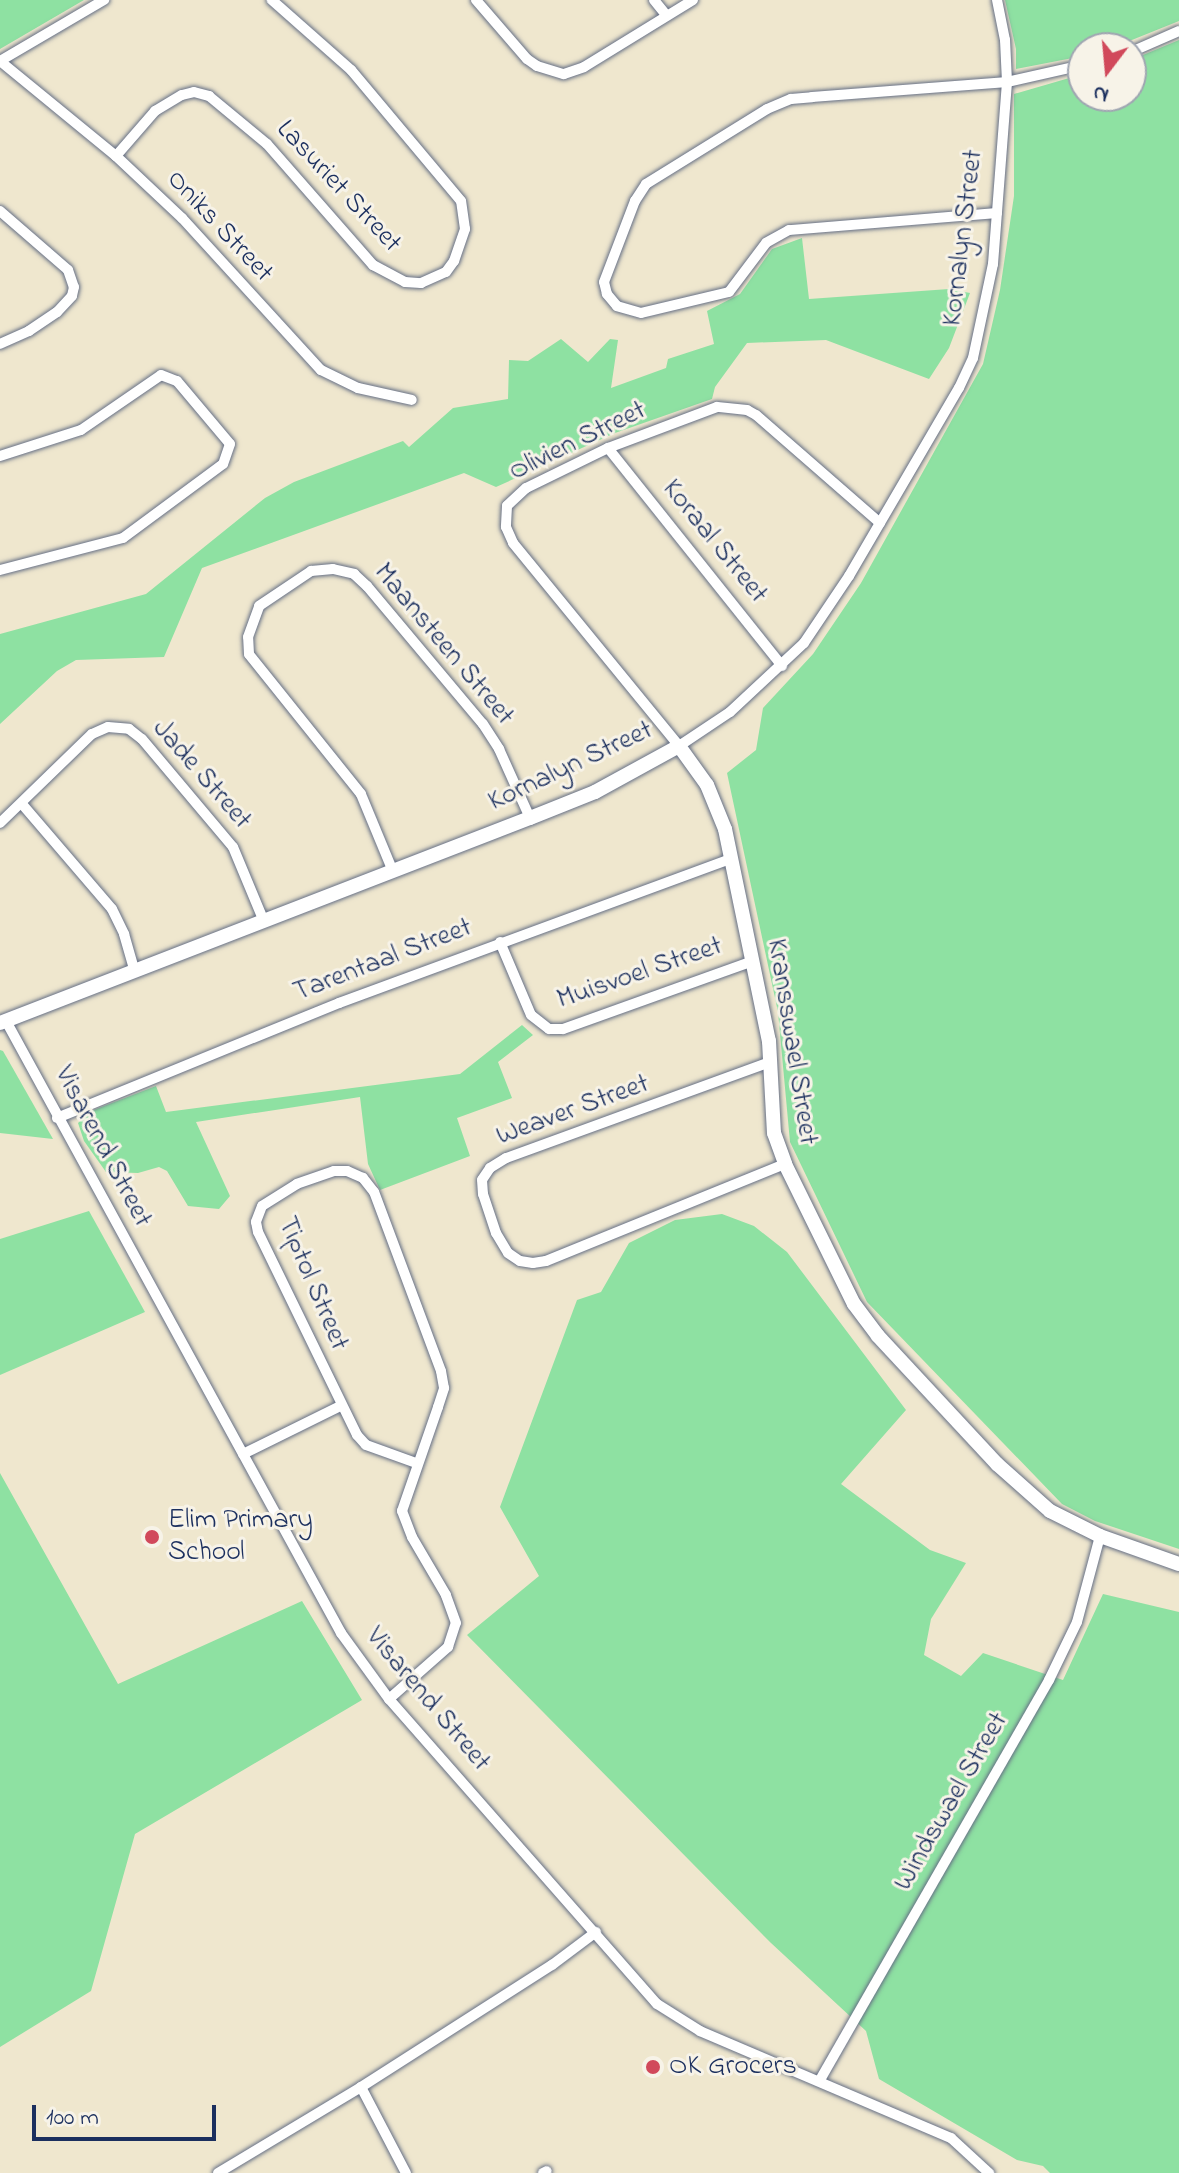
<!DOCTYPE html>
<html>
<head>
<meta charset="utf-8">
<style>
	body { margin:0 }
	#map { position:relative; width:1179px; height:2173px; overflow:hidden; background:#efe7ce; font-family:"Indie Flower",sans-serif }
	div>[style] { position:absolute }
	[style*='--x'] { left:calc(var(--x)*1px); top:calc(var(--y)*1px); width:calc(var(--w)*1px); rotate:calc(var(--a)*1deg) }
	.green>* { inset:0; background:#8ee1a2 }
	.roads { filter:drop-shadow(0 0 2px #656f85) drop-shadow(0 0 2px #656f85) }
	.street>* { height:10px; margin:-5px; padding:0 5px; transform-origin:5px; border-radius:5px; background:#fff }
	.secondary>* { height:14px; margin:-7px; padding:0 7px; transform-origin:7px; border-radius:7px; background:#fff }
	.dots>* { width:22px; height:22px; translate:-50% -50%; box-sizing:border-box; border:4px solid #f7f3e8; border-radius:50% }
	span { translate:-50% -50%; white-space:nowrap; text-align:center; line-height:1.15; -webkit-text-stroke:6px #f7f3e8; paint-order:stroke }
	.street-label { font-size:28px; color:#1b2f5e }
	.poi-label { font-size:28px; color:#1b2f5e }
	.left { translate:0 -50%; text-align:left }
	.north { position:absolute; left:1067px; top:32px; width:80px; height:80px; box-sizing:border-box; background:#f7f3e8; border:2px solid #9fa5b1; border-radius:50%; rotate:196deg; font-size:22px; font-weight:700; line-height:32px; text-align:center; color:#1b2f5e }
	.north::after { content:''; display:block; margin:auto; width:28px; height:36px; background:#d1495b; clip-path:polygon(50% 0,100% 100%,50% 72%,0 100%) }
	.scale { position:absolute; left:32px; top:2105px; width:184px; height:36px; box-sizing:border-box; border:4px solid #1b2f5e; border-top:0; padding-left:10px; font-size:24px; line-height:28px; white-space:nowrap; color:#1b2f5e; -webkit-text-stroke:6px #f7f3e8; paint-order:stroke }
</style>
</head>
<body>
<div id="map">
	<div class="green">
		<div style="clip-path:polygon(0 0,84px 0,0 49px)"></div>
		<div style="clip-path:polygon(1005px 0,1179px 0,1179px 21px,1112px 48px,1083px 48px,1083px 56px,1016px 69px,1016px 49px)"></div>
		<div style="clip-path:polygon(1179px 40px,1179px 1549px,1095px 1521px,1062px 1504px,867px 1302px,790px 1142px,778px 1012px,727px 773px,756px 750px,763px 708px,813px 654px,861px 583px,983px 364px,1000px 290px,1014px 196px,1014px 94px,1083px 74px,1083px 96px,1131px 96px,1131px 60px)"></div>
		<div style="clip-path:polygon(802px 238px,809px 299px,949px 289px,970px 293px,949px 348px,929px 379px,826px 340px,747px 343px,715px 387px,712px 399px,615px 433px,496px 487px,464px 473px,202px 568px,164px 657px,76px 660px,57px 671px,0 724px,0 634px,146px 594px,265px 498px,294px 482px,403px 441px,409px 447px,453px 408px,508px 399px,509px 360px,528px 361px,561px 339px,588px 362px,610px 339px,618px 340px,611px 388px,666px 368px,668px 359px,714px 344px,707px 311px,740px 294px,772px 249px)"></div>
		<div style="clip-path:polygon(522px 1025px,533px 1035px,498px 1062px,512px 1098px,457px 1118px,470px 1156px,380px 1190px,368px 1164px,360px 1097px,196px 1122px,230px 1196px,219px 1209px,188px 1206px,167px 1171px,159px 1167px,138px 1173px,106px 1172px,84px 1141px,78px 1123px,91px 1111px,156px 1086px,166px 1112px,460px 1074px)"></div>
		<div style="clip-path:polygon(0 1050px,3px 1051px,53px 1139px,0 1133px)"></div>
		<div style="clip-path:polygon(89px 1211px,145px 1312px,0 1375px,0 1239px)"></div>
		<div style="clip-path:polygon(722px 1214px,754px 1226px,787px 1252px,906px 1410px,841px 1484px,930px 1550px,966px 1563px,931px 1619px,924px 1655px,961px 1676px,983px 1653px,1063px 1680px,1103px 1594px,1179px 1612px,1179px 2173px,1050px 2173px,1043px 2166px,1017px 2160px,879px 2079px,866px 2031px,771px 1943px,467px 1635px,539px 1576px,500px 1507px,577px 1300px,601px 1292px,629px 1243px,675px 1220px)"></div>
		<div style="clip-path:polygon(0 1473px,118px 1684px,302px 1601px,362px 1700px,135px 1834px,91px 1991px,0 2047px)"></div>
	</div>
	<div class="roads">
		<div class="street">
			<div style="--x:476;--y:0;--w:78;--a:49.2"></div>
			<div style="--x:527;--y:59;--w:12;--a:35"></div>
			<div style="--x:537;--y:66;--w:28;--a:17"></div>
			<div style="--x:564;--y:74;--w:21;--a:-19"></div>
			<div style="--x:584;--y:67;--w:128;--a:-31.6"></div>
			<div style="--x:654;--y:0;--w:19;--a:51"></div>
			<div style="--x:1131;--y:52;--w:52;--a:-23.6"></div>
			<div style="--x:0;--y:61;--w:150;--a:39.3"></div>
			<div style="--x:116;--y:156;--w:91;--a:43.2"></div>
			<div style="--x:182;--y:218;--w:206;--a:47.6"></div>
			<div style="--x:321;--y:370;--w:41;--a:25.9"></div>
			<div style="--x:358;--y:388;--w:55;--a:12.5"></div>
			<div style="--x:0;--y:61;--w:121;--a:-30.4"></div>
			<div style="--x:116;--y:156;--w:60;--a:-49.1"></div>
			<div style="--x:155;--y:111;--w:31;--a:-31"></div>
			<div style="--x:182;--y:95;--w:12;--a:-14"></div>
			<div style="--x:194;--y:92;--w:16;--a:15"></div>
			<div style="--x:209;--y:96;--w:75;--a:39.6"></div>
			<div style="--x:267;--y:144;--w:161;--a:48.8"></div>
			<div style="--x:373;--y:265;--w:36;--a:28"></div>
			<div style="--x:405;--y:282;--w:16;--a:4"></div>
			<div style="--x:421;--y:283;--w:27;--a:-24"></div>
			<div style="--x:446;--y:272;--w:14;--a:-54"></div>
			<div style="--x:454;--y:261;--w:34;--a:-71"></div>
			<div style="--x:465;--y:229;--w:28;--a:-98"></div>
			<div style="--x:461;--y:201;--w:171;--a:-130"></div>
			<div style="--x:351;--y:70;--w:106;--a:-138.5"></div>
			<div style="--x:0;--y:211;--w:90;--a:40.9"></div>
			<div style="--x:68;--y:270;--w:18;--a:71"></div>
			<div style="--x:74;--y:287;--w:9;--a:103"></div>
			<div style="--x:72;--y:296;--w:22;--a:133"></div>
			<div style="--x:57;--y:312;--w:34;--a:146"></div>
			<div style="--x:29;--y:331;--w:32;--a:156"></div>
			<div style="--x:997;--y:213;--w:209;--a:175.3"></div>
			<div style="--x:789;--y:230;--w:26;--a:151"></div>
			<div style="--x:766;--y:243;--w:61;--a:127.1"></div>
			<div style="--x:729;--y:292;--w:90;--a:166.6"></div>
			<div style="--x:641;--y:313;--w:25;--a:-164"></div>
			<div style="--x:617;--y:306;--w:16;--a:-130"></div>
			<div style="--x:607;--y:294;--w:12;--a:-104"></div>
			<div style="--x:604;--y:282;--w:87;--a:-69.1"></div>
			<div style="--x:635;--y:201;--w:20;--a:-57"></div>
			<div style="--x:646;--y:184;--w:142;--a:-31.8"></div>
			<div style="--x:767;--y:109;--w:26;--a:-23"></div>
			<div style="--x:791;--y:99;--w:21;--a:-5"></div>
			<div style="--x:812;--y:97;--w:196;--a:-4.4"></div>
			<div style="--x:1007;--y:82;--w:78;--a:-12.6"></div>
			<div style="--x:608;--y:448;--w:279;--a:51.4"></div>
			<div style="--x:0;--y:456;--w:85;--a:-17.8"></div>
			<div style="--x:81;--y:430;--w:97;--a:-34.5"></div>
			<div style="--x:161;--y:375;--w:17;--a:21"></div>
			<div style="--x:177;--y:381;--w:82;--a:49.9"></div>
			<div style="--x:230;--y:444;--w:21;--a:109"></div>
			<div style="--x:223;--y:464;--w:124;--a:143.5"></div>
			<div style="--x:123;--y:538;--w:127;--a:165.4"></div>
			<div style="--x:880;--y:523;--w:164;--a:-138.9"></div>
			<div style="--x:756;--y:415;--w:10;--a:-151"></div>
			<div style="--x:747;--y:410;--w:30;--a:-174"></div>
			<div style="--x:717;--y:407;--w:116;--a:159.4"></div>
			<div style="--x:608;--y:448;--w:91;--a:154"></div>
			<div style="--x:526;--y:488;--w:26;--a:137"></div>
			<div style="--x:507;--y:506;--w:21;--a:93"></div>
			<div style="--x:506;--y:527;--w:17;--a:66"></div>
			<div style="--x:513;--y:543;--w:262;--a:50.7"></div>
			<div style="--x:679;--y:746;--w:61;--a:-33.7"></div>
			<div style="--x:730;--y:712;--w:101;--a:-43"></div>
			<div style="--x:804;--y:643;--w:81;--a:-56.1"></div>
			<div style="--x:849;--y:576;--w:218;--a:-59.7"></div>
			<div style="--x:959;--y:388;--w:33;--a:-65"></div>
			<div style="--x:973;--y:358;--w:96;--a:-78"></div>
			<div style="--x:993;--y:264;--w:183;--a:-85.6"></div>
			<div style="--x:1007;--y:82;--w:42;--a:-92.7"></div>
			<div style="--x:1005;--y:40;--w:41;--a:-101.3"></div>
			<div style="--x:22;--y:804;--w:138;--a:49.4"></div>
			<div style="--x:112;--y:909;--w:28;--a:64"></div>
			<div style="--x:124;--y:934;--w:36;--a:74"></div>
			<div style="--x:0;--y:823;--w:128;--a:-44.1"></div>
			<div style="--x:92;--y:734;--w:17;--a:-24"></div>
			<div style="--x:108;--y:727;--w:21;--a:5"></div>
			<div style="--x:129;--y:729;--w:16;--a:38"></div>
			<div style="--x:142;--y:739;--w:141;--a:49.9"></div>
			<div style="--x:233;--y:847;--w:78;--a:67.4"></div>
			<div style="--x:392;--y:869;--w:81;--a:-112.5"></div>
			<div style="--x:361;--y:794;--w:179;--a:-128.7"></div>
			<div style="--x:249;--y:654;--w:17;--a:-93"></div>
			<div style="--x:248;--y:637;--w:33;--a:-70"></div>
			<div style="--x:259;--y:606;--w:63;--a:-33.9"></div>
			<div style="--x:311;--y:571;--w:22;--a:-5"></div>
			<div style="--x:333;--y:569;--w:22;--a:13"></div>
			<div style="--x:354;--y:574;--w:18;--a:43"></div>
			<div style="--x:367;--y:586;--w:180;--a:50"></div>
			<div style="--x:483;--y:724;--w:30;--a:57"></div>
			<div style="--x:499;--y:749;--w:76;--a:65.8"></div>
			<div style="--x:500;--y:942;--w:79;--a:67"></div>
			<div style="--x:531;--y:1015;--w:23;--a:38"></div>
			<div style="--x:549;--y:1029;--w:14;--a:0"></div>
			<div style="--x:563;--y:1029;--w:202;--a:-19.7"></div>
			<div style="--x:6;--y:1021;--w:698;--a:61.3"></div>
			<div style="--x:341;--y:1633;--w:82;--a:54"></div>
			<div style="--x:389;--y:1699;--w:406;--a:48.7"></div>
			<div style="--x:657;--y:2004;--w:51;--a:32.1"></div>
			<div style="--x:700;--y:2031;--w:273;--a:23.1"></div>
			<div style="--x:951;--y:2138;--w:52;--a:42.6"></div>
			<div style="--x:770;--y:1062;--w:281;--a:160"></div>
			<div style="--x:506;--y:1158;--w:19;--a:148"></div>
			<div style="--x:490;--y:1168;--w:14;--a:124"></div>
			<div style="--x:482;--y:1180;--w:14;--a:86"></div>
			<div style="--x:483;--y:1194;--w:41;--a:71.6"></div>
			<div style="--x:496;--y:1233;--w:23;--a:59"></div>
			<div style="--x:508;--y:1253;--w:14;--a:34"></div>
			<div style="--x:520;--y:1261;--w:13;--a:9"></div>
			<div style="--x:533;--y:1263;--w:13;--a:-9"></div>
			<div style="--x:546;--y:1261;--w:258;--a:-22.1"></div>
			<div style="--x:57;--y:1118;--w:305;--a:-22.2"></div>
			<div style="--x:339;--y:1003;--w:418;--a:-20.2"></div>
			<div style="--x:243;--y:1454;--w:108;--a:-26.3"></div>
			<div style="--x:389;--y:1699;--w:79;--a:-41.4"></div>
			<div style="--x:448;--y:1647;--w:25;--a:-72"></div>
			<div style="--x:456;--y:1623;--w:30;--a:-110"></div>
			<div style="--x:446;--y:1595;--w:67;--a:-120.4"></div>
			<div style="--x:412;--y:1537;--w:28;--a:-111"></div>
			<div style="--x:402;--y:1511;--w:110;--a:-70.9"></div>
			<div style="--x:438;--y:1407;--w:20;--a:-72"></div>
			<div style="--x:444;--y:1388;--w:17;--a:-100"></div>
			<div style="--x:441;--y:1371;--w:191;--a:-110.5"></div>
			<div style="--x:374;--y:1192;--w:18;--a:-128"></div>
			<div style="--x:363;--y:1178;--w:17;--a:-156"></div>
			<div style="--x:347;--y:1171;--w:13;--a:180"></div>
			<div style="--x:334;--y:1171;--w:39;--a:161"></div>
			<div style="--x:297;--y:1184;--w:41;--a:147.8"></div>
			<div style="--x:262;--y:1206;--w:17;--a:111"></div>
			<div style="--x:256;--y:1222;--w:10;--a:79"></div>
			<div style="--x:258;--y:1232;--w:226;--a:64"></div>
			<div style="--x:357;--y:1435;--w:13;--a:48"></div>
			<div style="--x:366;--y:1445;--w:53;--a:19.8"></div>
			<div style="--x:820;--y:2080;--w:461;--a:-60.2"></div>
			<div style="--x:1049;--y:1680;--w:64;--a:-64.2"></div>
			<div style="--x:1077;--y:1622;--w:89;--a:-75"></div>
			<div style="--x:361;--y:2087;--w:97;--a:62.4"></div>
			<div style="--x:218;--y:2173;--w:167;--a:-31"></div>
			<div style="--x:361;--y:2087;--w:227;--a:-32.6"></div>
			<div style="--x:552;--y:1965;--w:55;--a:-36.9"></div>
			<div style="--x:543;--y:2173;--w:4;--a:-27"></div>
		</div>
		<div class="secondary">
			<div style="--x:0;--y:1023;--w:568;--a:-21.15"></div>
			<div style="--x:530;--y:818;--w:70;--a:-21.8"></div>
			<div style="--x:595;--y:792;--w:96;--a:-28.7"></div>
			<div style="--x:679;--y:746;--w:48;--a:54.3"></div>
			<div style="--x:707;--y:785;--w:48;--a:67.8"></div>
			<div style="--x:725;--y:829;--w:217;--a:78.3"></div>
			<div style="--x:769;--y:1041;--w:92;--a:86.9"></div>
			<div style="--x:774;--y:1133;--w:33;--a:70"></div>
			<div style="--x:785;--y:1164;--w:156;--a:63.8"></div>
			<div style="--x:854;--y:1304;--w:40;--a:53"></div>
			<div style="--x:878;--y:1336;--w:175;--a:47.1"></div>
			<div style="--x:997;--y:1464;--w:71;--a:41.6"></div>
			<div style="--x:1050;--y:1511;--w:56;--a:26.6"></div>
			<div style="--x:1100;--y:1536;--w:84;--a:19.5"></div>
		</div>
	</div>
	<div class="dots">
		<div style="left:152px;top:1537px;background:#d1495b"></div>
		<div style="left:653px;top:2067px;background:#d1495b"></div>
	</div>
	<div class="street-label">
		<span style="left:338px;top:187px;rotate:47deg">Lasuriet Street</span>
		<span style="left:219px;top:227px;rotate:47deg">Oniks Street</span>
		<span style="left:964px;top:238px;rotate:-83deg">Kornalyn Street</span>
		<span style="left:578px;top:442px;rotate:-26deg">Olivien Street</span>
		<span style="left:714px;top:542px;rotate:51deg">Koraal Street</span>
		<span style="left:443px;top:645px;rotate:50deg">Maansteen Street</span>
		<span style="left:571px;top:767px;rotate:-25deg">Kornalyn Street</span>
		<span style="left:201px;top:775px;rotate:49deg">Jade Street</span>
		<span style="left:383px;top:961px;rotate:-21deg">Tarentaal Street</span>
		<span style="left:640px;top:974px;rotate:-19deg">Muisvoel Street</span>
		<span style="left:791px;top:1042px;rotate:81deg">Kransswael Street</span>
		<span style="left:573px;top:1111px;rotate:-20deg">Weaver Street</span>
		<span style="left:102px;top:1147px;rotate:62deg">Visarend Street</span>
		<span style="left:312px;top:1284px;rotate:67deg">Tiptol Street</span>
		<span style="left:427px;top:1700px;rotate:50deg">Visarend Street</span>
		<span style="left:952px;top:1802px;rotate:-60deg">Windswael Street</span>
	</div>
	<div class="poi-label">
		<span class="left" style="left:168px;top:1537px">Elim Primary<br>School</span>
		<span class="left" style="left:669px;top:2067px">OK Grocers</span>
	</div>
	<div class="north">N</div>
	<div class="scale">100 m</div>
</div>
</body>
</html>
